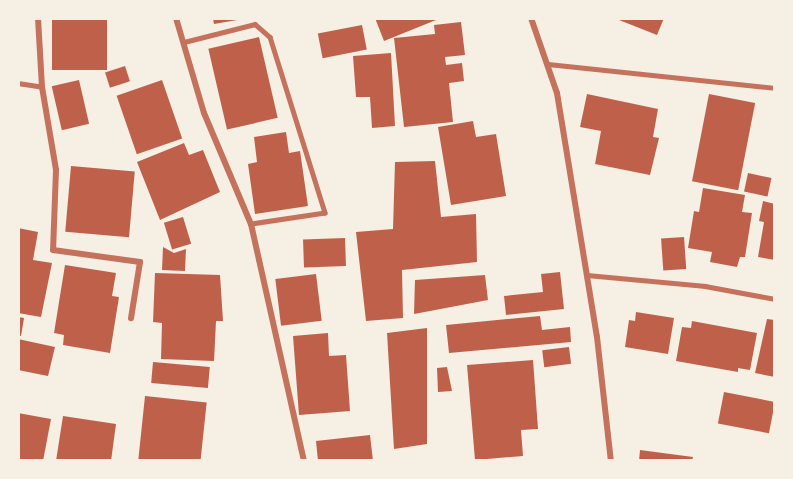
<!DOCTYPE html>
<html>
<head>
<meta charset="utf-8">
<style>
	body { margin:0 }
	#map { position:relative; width:793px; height:479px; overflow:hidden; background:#f6efe4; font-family:Karla,sans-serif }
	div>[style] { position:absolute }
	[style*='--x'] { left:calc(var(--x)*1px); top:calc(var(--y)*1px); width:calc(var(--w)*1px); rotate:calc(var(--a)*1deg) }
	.building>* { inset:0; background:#bf614a; transform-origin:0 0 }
	.service>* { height:4.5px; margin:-2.25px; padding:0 2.25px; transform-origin:2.25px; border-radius:2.25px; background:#c5725c }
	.minor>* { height:6px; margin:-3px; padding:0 3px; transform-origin:3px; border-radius:3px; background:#c5725c }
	span { translate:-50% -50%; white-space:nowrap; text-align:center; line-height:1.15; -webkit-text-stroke:6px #f6efe4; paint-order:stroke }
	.frame { position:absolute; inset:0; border:20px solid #f6efe4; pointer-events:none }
</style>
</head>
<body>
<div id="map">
	<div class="building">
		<div style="left:52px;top:18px;width:55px;height:52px"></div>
		<div style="clip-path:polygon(213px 18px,243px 18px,243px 19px,214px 24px)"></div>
		<div style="clip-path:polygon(375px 18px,441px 18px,384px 41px)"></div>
		<div style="clip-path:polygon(614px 18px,664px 18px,657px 35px)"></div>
		<div style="clip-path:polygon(461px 22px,465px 55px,445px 57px,446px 65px,462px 63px,464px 81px,449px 83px,453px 122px,404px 127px,394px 38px,435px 34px,434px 25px)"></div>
		<div style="left:362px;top:25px;width:25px;height:45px;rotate:79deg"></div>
		<div style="left:259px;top:37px;width:83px;height:52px;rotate:77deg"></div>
		<div style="clip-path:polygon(391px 53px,395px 126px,372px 128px,370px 97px,356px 97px,353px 56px)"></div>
		<div style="left:125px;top:66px;width:16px;height:21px;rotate:72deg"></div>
		<div style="left:79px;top:80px;width:45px;height:28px;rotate:77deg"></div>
		<div style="left:162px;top:80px;width:62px;height:48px;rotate:71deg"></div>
		<div style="clip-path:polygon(587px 94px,658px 109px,653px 137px,659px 138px,650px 175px,595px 164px,601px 131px,580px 127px)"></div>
		<div style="left:709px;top:94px;width:47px;height:89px;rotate:11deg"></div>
		<div style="clip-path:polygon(473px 121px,476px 137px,496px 134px,506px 196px,451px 205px,438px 127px)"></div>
		<div style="clip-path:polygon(286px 132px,289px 153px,300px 151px,308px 206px,255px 214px,248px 164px,257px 162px,254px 137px)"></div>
		<div style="clip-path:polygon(184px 143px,189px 155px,203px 150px,220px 192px,160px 220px,137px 162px)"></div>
		<div style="clip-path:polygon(435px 161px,441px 217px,476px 214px,477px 262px,402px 270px,403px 318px,366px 321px,356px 232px,393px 229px,395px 162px)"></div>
		<div style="left:71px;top:166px;width:64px;height:66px;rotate:5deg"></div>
		<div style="left:748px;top:173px;width:24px;height:19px;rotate:12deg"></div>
		<div style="clip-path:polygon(703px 188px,745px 195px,742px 212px,752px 213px,745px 257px,740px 257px,737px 267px,710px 262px,712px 252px,688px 248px,694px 211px,699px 212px)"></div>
		<div style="clip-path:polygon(763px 201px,775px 204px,775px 260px,758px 257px,764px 222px,759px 221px)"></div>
		<div style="left:183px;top:217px;width:28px;height:20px;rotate:73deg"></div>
		<div style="clip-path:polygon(18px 228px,38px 232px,33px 260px,52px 263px,41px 317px,18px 313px)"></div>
		<div style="left:684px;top:237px;width:32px;height:23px;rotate:86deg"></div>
		<div style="left:345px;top:238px;width:28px;height:42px;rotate:88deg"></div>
		<div style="clip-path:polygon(163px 247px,174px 253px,186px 249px,185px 271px,162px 270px)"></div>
		<div style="clip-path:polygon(65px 265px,116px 273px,112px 296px,119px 297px,110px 353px,63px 345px,64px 335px,54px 333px)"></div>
		<div style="clip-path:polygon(560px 272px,564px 309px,506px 315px,504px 296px,543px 292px,541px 274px)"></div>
		<div style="clip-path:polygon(155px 273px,220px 275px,223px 321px,216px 321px,214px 361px,161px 359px,162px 323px,153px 322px)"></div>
		<div style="left:316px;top:274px;width:47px;height:41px;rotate:83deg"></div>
		<div style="clip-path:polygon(485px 275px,488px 300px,414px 314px,415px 280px)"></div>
		<div style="clip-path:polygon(636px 312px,674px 318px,668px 354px,625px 347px,629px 320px,635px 321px)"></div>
		<div style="clip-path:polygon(540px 316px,542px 330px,570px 327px,571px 342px,449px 353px,446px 325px)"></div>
		<div style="clip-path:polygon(18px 317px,24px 318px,21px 336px,18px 335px)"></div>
		<div style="clip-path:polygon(767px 319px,775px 320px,775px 377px,755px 373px)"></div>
		<div style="clip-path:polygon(692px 321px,757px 333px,750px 370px,738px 368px,738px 372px,676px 361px,682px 327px,691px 328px)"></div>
		<div style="clip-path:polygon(427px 328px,427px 444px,394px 449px,387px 333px)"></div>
		<div style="clip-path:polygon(328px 333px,329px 356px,346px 355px,350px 411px,299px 415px,293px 336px)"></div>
		<div style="clip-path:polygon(18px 339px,55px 347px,48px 376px,18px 370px)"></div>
		<div style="left:569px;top:347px;width:17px;height:27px;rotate:83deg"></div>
		<div style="clip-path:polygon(533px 360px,538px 429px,521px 430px,523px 456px,475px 460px,467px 365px)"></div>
		<div style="left:153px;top:362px;width:57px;height:21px;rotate:5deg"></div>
		<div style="clip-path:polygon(447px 367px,452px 391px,438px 392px,437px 368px)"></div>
		<div style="left:724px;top:392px;width:52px;height:32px;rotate:11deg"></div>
		<div style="left:145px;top:396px;width:62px;height:65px;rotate:6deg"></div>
		<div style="clip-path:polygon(18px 413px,51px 419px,43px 461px,18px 461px)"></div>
		<div style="clip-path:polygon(63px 416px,116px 424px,111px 461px,56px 461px)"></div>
		<div style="clip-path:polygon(370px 435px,373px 461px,318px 461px,316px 441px)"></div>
		<div style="clip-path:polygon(640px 450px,693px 457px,692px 461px,639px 461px)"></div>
	</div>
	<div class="service">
		<div style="--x:184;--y:42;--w:73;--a:-14.2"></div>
		<div style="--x:255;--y:24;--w:20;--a:41"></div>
		<div style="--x:270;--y:37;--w:184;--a:72.6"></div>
		<div style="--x:325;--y:213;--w:75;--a:171.5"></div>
		<div style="--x:548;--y:64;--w:228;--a:6"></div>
		<div style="--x:18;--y:83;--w:24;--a:9"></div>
		<div style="--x:587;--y:275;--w:119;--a:5.3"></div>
		<div style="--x:705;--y:286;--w:71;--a:10.5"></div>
	</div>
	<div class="minor">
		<div style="--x:38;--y:18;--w:69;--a:86.7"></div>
		<div style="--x:42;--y:87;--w:84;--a:80.4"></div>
		<div style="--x:56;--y:170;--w:80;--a:92.1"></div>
		<div style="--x:53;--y:250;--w:88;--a:7.9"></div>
		<div style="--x:140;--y:262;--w:57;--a:99.1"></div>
		<div style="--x:176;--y:18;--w:99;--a:73.6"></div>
		<div style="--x:204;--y:113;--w:121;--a:67.1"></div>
		<div style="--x:251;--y:224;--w:243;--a:77.4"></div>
		<div style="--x:531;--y:18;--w:79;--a:70.9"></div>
		<div style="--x:557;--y:93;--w:247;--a:80.7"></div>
		<div style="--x:597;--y:337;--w:125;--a:83.6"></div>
	</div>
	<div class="frame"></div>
</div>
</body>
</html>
